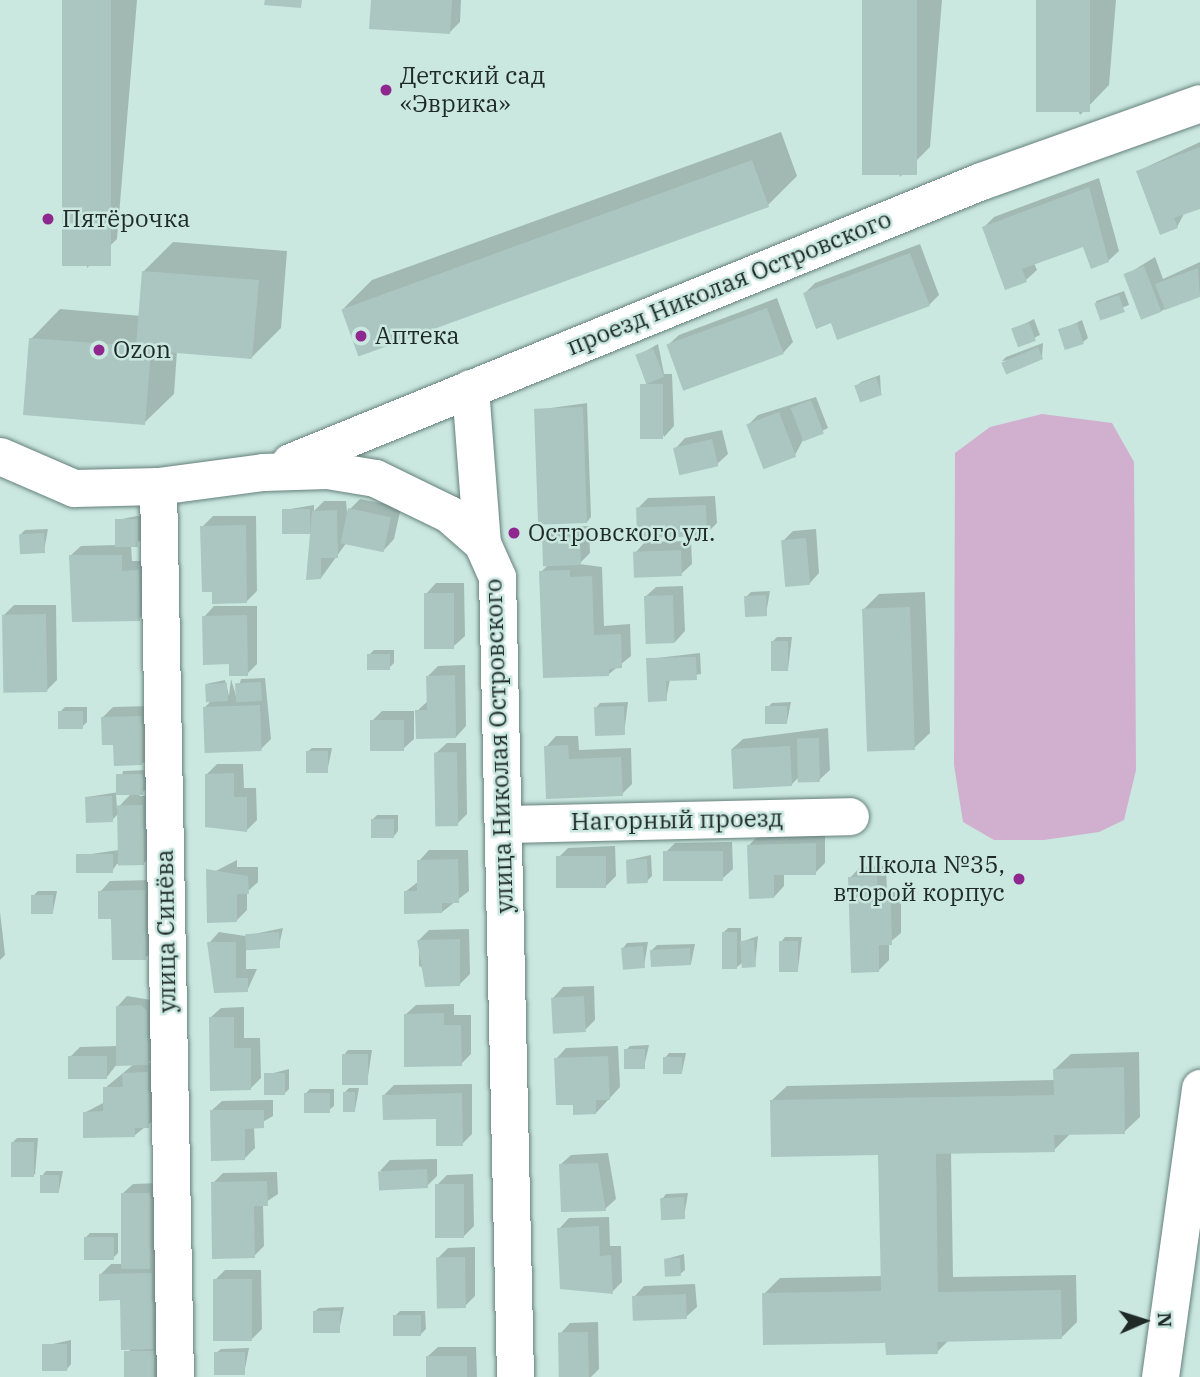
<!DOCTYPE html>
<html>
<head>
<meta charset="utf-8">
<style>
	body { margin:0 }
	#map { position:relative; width:1200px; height:1377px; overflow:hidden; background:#cae7e0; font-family:"IBM Plex Serif",serif }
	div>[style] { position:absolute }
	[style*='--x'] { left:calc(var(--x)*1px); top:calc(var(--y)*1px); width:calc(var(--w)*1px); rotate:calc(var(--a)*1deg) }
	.green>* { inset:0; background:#d0b0ce }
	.shadow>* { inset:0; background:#0003; transform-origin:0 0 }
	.building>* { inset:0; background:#abc6c0; transform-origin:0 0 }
	.roads { filter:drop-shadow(0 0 2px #66807b) drop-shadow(0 0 2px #66807b) }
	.minor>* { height:37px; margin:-18.5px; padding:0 18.5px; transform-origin:18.5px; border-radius:18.5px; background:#fff }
	.dots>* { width:19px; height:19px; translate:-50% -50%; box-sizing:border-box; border:4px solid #cae7e0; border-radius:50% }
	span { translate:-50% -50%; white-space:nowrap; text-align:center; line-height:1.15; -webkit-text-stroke:5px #cae7e0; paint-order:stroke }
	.poi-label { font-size:24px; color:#1f2a27 }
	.left { translate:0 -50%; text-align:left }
	.right { translate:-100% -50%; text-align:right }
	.street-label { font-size:24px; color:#1f2a27 }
	.north { position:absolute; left:1109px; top:1286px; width:70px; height:70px; -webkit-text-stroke:5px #cae7e0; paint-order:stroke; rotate:87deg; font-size:19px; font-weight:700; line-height:28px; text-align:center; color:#1f2a27 }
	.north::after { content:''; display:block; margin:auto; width:24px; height:32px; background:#1f2a27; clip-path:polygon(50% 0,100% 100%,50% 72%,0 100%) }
</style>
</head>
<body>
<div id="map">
	<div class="green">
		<div style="clip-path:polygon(1042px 414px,1112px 423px,1134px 462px,1136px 770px,1124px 820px,1099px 832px,1044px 840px,994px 840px,963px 822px,954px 765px,955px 453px,990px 427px)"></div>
	</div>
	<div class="shadow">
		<div style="clip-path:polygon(63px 0,137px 0,117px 239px,87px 268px)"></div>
		<div style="clip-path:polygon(373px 0,461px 0,460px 22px,450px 32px)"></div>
		<div style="clip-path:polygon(864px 0,942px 0,930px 147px,900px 177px)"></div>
		<div style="clip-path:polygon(1038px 0,1116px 0,1109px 85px,1080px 115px)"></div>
		<div style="clip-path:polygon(781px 132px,797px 176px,768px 205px,343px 309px,372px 280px)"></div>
		<div style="clip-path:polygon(1200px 142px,1200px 207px,1185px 212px,1177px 227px,1138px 171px)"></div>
		<div style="clip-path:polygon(1099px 178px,1119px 251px,1108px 261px,1084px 244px,1034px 263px,1037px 270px,1026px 280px,984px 227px,994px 217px)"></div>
		<div style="clip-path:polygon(173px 242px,287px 251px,281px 328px,251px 358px,177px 351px,174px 394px,144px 423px,31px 339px,60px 309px,141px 316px,144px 271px)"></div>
		<div style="clip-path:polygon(920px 244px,939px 295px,929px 305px,832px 321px,805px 293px,815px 283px)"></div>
		<div style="clip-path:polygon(1155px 257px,1163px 279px,1200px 262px,1200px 295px,1161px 311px,1126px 275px)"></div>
		<div style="left:1124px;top:291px;width:15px;height:30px;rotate:70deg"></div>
		<div style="clip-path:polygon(777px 298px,793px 342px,783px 353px,668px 345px,679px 335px)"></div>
		<div style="clip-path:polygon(1034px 319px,1040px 335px,1019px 345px,1013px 330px)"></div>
		<div style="clip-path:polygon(1082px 320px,1088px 338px,1083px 342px,1060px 331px)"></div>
		<div style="clip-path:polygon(1043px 343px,1042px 357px,1002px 361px,1006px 357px)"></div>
		<div style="clip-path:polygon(658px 344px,664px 374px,672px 374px,674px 426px,664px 437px,637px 356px)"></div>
		<div style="clip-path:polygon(880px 375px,881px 394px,856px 387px,861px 382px)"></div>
		<div style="clip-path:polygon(816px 397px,828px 428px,803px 440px,795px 455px,748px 425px,758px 415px)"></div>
		<div style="clip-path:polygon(587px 403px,591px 517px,587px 522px,536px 410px)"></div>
		<div style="clip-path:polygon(722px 430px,728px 454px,717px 464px,675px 449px,685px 438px)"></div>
		<div style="clip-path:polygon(715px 496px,717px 523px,706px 534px,638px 508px,648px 498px)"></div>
		<div style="clip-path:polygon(360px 499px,401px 507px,394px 539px,384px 550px,347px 542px,321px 578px,312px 533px,284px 533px,284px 510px,314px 505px,314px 511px,324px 501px,346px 501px,347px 512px)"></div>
		<div style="clip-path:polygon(142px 515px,142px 540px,131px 545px,132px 561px,149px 561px,149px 608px,139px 619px,70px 556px,81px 546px,117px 545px,117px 520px)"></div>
		<div style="clip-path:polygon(213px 516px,256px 516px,257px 591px,247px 601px,202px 527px)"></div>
		<div style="clip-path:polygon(589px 526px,590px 553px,579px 564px,602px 567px,604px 626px,630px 624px,631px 656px,609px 674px,541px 572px,548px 565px,543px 538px,554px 528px)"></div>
		<div style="clip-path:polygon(48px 529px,44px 551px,21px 534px,25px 530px)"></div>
		<div style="clip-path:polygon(816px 529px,819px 573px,809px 584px,783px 541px,793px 531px)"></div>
		<div style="clip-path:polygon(691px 541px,692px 564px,681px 574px,635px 553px,645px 542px)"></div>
		<div style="clip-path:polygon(436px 583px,464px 583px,465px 636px,454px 646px,426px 594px)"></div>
		<div style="clip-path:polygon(683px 586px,685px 631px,675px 642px,645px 597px,656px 587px)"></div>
		<div style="clip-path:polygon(770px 591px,766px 614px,746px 597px,751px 592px)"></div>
		<div style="clip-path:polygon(925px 592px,930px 733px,914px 748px,864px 609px,879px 594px)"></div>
		<div style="clip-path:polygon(14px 605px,56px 605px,57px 680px,47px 690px,3px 616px)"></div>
		<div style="clip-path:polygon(214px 606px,257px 606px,257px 664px,247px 674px,230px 662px,204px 617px)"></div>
		<div style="clip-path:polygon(777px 637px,792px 637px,788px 669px,772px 642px)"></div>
		<div style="clip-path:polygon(374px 650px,394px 650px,394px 663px,389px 668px,369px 655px)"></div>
		<div style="clip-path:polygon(700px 653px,701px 674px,670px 679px,666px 700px,648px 659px)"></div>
		<div style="clip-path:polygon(465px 665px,466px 726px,456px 737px,417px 711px,429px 700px,428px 676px,438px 666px)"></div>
		<div style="clip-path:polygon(265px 678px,271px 739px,261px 749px,205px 707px,212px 700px,206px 684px,225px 680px,229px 696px,231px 679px,236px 696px,241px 679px)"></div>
		<div style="clip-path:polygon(628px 702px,624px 733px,596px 708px,600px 703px)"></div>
		<div style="clip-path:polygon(791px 702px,787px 722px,767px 708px,772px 703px)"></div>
		<div style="clip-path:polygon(151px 706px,152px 753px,142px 764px,115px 743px,103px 717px,113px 707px)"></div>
		<div style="clip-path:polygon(65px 707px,87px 707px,87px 722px,83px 726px,60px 712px)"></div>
		<div style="clip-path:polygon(382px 711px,414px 711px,414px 739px,403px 749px,371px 722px)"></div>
		<div style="clip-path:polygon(828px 728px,830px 770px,819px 780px,800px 776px,791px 785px,732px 749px,743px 739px)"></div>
		<div style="clip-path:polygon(556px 736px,578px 736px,579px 750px,631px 748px,632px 784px,622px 794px,546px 747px)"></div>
		<div style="clip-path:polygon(447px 743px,466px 743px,467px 814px,457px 824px,436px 753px)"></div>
		<div style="clip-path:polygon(312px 748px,332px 748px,327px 772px,307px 752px)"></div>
		<div style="clip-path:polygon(217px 764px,243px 764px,244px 788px,256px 788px,257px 820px,247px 830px,206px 775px)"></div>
		<div style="clip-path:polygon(evenodd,147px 770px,147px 788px,139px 796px,153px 796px,154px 853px,144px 863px,117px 864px,112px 871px,77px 856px,119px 850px,119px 813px,112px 820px,87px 797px,119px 792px,123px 771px,147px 770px,132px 793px,124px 801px,117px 809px,116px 794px,132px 793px)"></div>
		<div style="clip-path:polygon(377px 815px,398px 815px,398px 831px,394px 836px,372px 820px)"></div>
		<div style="clip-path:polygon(825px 833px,825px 863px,815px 873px,784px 873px,784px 886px,774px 897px,749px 845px,759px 835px)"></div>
		<div style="clip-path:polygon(732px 842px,733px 869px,722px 879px,665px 853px,675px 843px)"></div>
		<div style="clip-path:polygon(615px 846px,616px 876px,606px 886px,558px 858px,568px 848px)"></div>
		<div style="clip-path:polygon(429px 850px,468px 850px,469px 891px,442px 912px,405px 892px,419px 881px,419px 861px)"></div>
		<div style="clip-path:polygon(651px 855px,652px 876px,647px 881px,628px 860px)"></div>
		<div style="clip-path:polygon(237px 860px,237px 867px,258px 867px,258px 882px,247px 892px,247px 910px,236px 921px,208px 875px)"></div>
		<div style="clip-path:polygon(886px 866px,887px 892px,901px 891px,901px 933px,889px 943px,889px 960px,879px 970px,850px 878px,860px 867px)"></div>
		<div style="clip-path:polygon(154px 880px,156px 948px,145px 958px,100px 892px,110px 881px)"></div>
		<div style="clip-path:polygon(38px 891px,57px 891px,53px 912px,33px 896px)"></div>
		<div style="clip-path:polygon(0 912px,5px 955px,0 960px)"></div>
		<div style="clip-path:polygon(283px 928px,279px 946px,246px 949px,246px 969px,257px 969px,247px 991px,215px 991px,209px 943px,219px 932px,245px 936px)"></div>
		<div style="clip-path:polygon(728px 928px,741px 928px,741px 942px,758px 936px,755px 966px,743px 962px,737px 967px,723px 933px)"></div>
		<div style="clip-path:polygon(469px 929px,470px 974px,459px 985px,419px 966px,419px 940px,429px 930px)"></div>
		<div style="clip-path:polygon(785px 937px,802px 937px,798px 969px,781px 942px)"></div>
		<div style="clip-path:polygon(648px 942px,644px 966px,623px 948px,627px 943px)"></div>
		<div style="clip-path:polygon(695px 944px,691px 964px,652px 950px,657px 945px)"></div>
		<div style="clip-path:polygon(594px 986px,595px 1020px,585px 1030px,553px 998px,563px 987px)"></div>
		<div style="clip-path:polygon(127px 996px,157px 1001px,158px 1053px,148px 1063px,158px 1063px,159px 1116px,135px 1135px,84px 1113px,105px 1102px,105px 1088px,134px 1064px,117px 1064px,107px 1077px,70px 1057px,80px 1047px,118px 1046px,117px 1007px)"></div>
		<div style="clip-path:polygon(454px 1004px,454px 1015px,471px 1015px,471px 1054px,461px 1064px,405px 1015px,416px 1005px)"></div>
		<div style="clip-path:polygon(244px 1007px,244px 1038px,260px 1038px,261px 1078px,250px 1089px,210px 1018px,221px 1008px)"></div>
		<div style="clip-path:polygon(649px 1045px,644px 1067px,626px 1050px,630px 1046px)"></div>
		<div style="clip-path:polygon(618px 1046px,620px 1087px,596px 1113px,575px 1103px,556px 1059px,566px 1048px)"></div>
		<div style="clip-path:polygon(348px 1050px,372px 1050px,367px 1083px,344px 1055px)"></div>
		<div style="clip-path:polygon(1139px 1052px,1140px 1117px,1124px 1132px,1071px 1133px,1054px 1150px,951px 1152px,953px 1277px,1076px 1275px,1077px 1322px,1061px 1338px,949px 1340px,937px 1352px,887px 1341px,764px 1294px,780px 1278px,882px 1276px,880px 1154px,771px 1101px,787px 1086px,1055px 1080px,1055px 1069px,1071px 1054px)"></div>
		<div style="clip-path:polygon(669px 1053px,686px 1053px,682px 1072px,665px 1058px)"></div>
		<div style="clip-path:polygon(289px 1069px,289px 1089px,284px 1094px,266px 1075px)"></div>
		<div style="clip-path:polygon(472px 1084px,472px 1134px,462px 1144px,438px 1118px,384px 1095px,394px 1085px)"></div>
		<div style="clip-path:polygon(349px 1088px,359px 1088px,355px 1110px,344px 1093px)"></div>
		<div style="clip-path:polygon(310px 1089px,334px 1089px,334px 1106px,329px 1110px,305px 1094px)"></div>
		<div style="clip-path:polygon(273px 1100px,273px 1116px,254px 1127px,255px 1148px,245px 1158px,211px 1111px,222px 1101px)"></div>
		<div style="clip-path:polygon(17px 1138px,38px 1138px,35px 1175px,12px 1143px)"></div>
		<div style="clip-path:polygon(608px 1153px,616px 1199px,605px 1209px,560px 1165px,571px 1155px)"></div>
		<div style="clip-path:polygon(437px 1159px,437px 1176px,427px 1186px,380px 1171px,390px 1160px)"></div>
		<div style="clip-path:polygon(46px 1171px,63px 1171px,59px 1191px,42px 1176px)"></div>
		<div style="clip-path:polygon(277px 1172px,278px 1194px,263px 1204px,264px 1246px,254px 1256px,213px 1183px,223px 1173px)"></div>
		<div style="clip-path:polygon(473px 1174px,474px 1226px,464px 1236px,437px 1185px,447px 1175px)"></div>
		<div style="clip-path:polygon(160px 1183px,164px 1377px,126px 1377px,130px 1348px,121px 1298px,101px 1274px,111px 1264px,124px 1264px,122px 1194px,133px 1184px)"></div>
		<div style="clip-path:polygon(688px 1193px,684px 1217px,662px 1199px,666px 1194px)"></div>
		<div style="clip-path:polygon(609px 1217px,610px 1246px,621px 1246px,622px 1282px,612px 1292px,559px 1229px,569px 1218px)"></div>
		<div style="clip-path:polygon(90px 1233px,118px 1233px,118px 1253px,113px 1258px,85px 1238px)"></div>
		<div style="clip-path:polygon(475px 1247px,475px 1296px,465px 1306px,438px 1258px,448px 1248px)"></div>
		<div style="clip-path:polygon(684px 1254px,685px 1270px,680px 1274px,666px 1259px)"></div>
		<div style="clip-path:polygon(225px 1270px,261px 1270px,262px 1329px,252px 1339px,214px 1281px)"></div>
		<div style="clip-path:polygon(695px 1284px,697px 1307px,686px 1317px,634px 1297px,644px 1286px)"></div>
		<div style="clip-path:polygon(344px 1307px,339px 1331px,314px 1312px,319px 1308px)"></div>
		<div style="clip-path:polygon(400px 1311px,425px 1311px,426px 1329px,421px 1334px,395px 1316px)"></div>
		<div style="clip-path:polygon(598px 1322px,599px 1369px,591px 1377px,561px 1377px,560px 1334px,570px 1323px)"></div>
		<div style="clip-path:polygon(71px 1340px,71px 1364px,67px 1369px,44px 1346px)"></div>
		<div style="clip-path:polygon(438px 1347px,476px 1347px,477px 1377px,428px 1377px,427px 1357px)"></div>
		<div style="clip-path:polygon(249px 1348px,244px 1374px,216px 1353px,221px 1349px)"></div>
	</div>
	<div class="building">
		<div style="left:62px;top:0;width:49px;height:266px"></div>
		<div style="clip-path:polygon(265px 0,302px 0,301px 8px,264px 5px)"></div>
		<div style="clip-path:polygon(371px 0,452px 0,450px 34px,369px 29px)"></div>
		<div style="left:862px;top:0;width:55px;height:175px"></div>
		<div style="left:1036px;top:0;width:54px;height:112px"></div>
		<div style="clip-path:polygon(1200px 147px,1200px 209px,1174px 218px,1178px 228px,1160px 235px,1136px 171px)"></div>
		<div style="left:752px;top:160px;width:50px;height:437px;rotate:70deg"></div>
		<div style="clip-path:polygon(1089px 187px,1109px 262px,1091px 269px,1083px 247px,1022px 269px,1027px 282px,1005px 290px,982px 227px)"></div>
		<div style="clip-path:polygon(910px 253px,930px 306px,837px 340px,831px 323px,816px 329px,803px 293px)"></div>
		<div style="left:1144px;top:266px;width:49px;height:22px;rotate:69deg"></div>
		<div style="clip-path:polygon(1198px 268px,1200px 297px,1165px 310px,1155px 284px)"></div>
		<div style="clip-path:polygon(142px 271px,259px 280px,252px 359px,151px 351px,145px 425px,23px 415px,29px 338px,136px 346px)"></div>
		<div style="left:1119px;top:295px;width:18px;height:26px;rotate:71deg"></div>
		<div style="left:767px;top:308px;width:49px;height:107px;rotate:70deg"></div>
		<div style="left:1029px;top:322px;width:20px;height:19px;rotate:70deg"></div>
		<div style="left:1077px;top:323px;width:22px;height:20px;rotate:72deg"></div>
		<div style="left:1038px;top:347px;width:13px;height:40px;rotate:67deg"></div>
		<div style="left:653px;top:348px;width:31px;height:19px;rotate:69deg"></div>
		<div style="left:876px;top:378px;width:18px;height:23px;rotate:71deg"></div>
		<div style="left:640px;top:384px;width:23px;height:55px"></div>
		<div style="left:811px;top:400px;width:36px;height:22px;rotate:69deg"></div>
		<div style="left:583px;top:407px;width:116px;height:49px;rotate:88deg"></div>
		<div style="left:779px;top:412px;width:48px;height:35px;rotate:69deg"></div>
		<div style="left:712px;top:439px;width:28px;height:40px;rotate:77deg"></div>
		<div style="left:706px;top:505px;width:31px;height:70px;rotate:88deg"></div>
		<div style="left:348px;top:508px;width:44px;height:36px;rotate:12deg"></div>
		<div style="left:310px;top:509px;width:25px;height:28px;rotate:90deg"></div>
		<div style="clip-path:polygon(337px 510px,338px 558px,321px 558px,321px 579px,306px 580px,312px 511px)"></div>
		<div style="left:138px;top:519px;width:28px;height:23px;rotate:90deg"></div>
		<div style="clip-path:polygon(246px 525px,247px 603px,212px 604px,212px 592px,202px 592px,200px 526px)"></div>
		<div style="left:44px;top:533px;width:20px;height:25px;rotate:87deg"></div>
		<div style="left:580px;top:536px;width:29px;height:38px;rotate:88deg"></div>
		<div style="left:806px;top:538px;width:47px;height:25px;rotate:85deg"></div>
		<div style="left:681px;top:550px;width:26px;height:48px;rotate:88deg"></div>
		<div style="clip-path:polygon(69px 555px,122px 555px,122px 571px,139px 570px,140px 621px,72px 622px)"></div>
		<div style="clip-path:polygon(570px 570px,570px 577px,592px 576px,594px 635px,621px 634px,622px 668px,609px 669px,609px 676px,543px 678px,539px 571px)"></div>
		<div style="left:424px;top:593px;width:30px;height:56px"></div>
		<div style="left:673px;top:595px;width:48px;height:29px;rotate:88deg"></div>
		<div style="left:766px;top:595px;width:21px;height:22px;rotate:87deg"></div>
		<div style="left:910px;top:607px;width:143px;height:48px;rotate:88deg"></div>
		<div style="left:46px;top:614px;width:78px;height:44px;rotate:89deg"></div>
		<div style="clip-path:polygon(247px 615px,248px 676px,229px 676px,229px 664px,203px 665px,202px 616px)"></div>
		<div style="left:771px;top:641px;width:17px;height:30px"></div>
		<div style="left:367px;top:654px;width:23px;height:16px"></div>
		<div style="clip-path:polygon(696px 657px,697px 680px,666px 681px,667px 701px,648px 702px,646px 658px)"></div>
		<div style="clip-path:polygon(455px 675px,456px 738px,416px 739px,415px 710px,427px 710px,426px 676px)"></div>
		<div style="left:261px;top:682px;width:19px;height:26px;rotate:87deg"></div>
		<div style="left:227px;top:683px;width:18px;height:22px;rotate:87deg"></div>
		<div style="left:260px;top:705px;width:46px;height:57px;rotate:88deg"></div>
		<div style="left:624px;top:706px;width:29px;height:30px;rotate:88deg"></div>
		<div style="left:787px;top:706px;width:18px;height:22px;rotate:90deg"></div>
		<div style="left:58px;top:711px;width:25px;height:18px"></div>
		<div style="clip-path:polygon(142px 716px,142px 765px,114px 766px,113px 745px,102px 745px,101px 717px)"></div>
		<div style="left:404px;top:720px;width:31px;height:34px;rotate:90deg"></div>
		<div style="left:819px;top:738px;width:44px;height:22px;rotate:89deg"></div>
		<div style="clip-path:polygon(568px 745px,569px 759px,621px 757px,623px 796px,546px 799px,544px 746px)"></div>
		<div style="left:790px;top:746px;width:40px;height:59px;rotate:87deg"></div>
		<div style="left:328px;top:751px;width:22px;height:22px;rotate:90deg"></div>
		<div style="left:457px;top:752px;width:74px;height:23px;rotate:89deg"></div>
		<div style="clip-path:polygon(234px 773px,234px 797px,247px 797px,247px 832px,205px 827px,205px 774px)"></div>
		<div style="left:143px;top:774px;width:21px;height:27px;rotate:90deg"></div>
		<div style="left:112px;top:796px;width:26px;height:27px;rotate:88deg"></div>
		<div style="left:143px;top:805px;width:60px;height:26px;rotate:89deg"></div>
		<div style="left:371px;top:819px;width:23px;height:19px"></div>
		<div style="clip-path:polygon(816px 843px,816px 875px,774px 875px,774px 898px,749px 899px,747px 845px)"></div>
		<div style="left:723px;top:851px;width:30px;height:60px;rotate:90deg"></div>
		<div style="left:113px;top:854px;width:19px;height:37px;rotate:90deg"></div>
		<div style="left:606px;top:856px;width:32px;height:50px;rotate:90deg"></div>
		<div style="clip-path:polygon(458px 859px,459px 903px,442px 903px,442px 913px,404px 914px,404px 891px,417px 891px,417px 860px)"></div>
		<div style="left:647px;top:859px;width:24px;height:21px;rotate:88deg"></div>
		<div style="clip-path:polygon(206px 869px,248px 876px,249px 894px,237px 894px,237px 922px,207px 923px)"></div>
		<div style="clip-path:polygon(877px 876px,878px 901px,891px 901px,892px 945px,879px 945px,879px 972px,851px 973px,848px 877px)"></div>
		<div style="clip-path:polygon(145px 890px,146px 960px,112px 960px,111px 919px,98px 919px,98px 891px)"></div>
		<div style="left:31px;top:895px;width:22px;height:19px"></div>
		<div style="left:279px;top:932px;width:16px;height:34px;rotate:86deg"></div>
		<div style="left:722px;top:932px;width:15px;height:37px"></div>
		<div style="clip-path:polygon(460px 939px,460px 986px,425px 987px,417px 940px)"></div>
		<div style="left:754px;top:940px;width:27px;height:14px;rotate:86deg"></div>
		<div style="left:779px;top:941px;width:19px;height:31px"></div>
		<div style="clip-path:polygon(207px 942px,236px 942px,236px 978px,248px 978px,248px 992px,214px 993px)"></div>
		<div style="left:643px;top:946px;width:22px;height:22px;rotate:85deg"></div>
		<div style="left:690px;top:948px;width:17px;height:40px;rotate:87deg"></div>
		<div style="left:584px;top:996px;width:36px;height:33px;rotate:87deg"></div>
		<div style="clip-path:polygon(141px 1005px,147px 1011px,148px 1065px,116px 1066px,116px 1006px)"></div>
		<div style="clip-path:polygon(444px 1013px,444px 1025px,461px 1025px,462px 1066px,404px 1067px,404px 1014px)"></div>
		<div style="clip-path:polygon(209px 1017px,234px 1017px,234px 1048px,251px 1048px,251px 1090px,210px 1091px)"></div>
		<div style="left:645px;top:1049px;width:20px;height:21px;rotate:90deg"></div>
		<div style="left:342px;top:1054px;width:26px;height:31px"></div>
		<div style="left:68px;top:1056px;width:39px;height:23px"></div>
		<div style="clip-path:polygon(608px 1056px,610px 1100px,596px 1100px,596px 1114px,573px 1115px,573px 1105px,556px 1105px,554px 1058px)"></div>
		<div style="left:663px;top:1057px;width:19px;height:17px"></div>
		<div style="clip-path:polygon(1124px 1067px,1125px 1134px,1054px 1135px,1055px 1152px,936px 1154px,938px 1292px,1061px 1290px,1062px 1339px,937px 1342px,938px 1354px,886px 1355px,885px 1343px,763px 1345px,762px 1293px,881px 1291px,878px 1155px,771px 1157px,770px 1100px,1054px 1095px,1053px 1069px)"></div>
		<div style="clip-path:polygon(148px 1072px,149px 1128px,135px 1128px,135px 1137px,83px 1138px,83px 1112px,103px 1111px,103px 1087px,123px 1087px,122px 1073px)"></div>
		<div style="left:285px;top:1073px;width:22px;height:21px;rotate:90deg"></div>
		<div style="left:343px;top:1092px;width:12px;height:20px"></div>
		<div style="left:304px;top:1093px;width:26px;height:20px"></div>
		<div style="clip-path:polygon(462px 1093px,463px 1146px,436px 1146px,436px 1119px,383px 1120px,382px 1095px)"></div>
		<div style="clip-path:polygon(210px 1110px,264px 1110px,264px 1128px,245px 1129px,245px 1160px,211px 1161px)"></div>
		<div style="left:11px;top:1142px;width:23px;height:35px"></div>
		<div style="clip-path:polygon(598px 1163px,606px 1211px,561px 1212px,559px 1164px)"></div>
		<div style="left:427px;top:1169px;width:19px;height:49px;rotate:87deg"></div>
		<div style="left:40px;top:1175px;width:19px;height:18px"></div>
		<div style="clip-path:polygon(267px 1181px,268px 1206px,254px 1206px,255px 1258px,212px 1259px,211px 1182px)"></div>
		<div style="left:435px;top:1184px;width:29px;height:54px"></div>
		<div style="left:121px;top:1193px;width:29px;height:76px"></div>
		<div style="left:684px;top:1197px;width:22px;height:24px;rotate:87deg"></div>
		<div style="clip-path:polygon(599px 1226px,600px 1256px,611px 1255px,613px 1294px,560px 1289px,557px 1228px)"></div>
		<div style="left:84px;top:1237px;width:30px;height:23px"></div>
		<div style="left:465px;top:1257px;width:51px;height:29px;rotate:89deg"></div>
		<div style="left:680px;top:1258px;width:18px;height:16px;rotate:87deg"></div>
		<div style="clip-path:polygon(152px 1273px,153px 1349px,121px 1350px,120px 1300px,99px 1301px,99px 1274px)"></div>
		<div style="left:252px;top:1279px;width:62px;height:39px;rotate:90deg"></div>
		<div style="left:686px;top:1294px;width:25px;height:54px;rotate:88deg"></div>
		<div style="left:340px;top:1311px;width:22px;height:27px;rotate:90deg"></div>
		<div style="left:393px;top:1315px;width:28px;height:21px"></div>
		<div style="left:588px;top:1332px;width:45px;height:30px;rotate:89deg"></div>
		<div style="left:67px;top:1344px;width:27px;height:25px;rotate:90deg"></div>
		<div style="left:154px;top:1351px;width:26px;height:30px;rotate:90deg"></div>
		<div style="left:245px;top:1352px;width:23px;height:31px;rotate:90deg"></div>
		<div style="left:467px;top:1356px;width:21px;height:41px;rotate:90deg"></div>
	</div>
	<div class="roads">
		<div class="minor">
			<div style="--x:470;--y:388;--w:155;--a:85.6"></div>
			<div style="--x:0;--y:456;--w:81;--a:23.4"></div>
			<div style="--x:74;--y:488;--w:84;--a:-1.4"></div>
			<div style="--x:158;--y:486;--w:106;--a:-7.6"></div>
			<div style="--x:263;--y:472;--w:64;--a:-1.8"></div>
			<div style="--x:327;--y:470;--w:49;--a:9.5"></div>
			<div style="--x:375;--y:478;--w:82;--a:25.9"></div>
			<div style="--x:449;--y:514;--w:44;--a:41.3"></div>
			<div style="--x:482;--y:543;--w:37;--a:66"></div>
			<div style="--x:497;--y:577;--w:800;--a:88.71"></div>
			<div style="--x:290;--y:462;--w:746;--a:-22.13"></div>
			<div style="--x:981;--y:181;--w:232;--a:-19.6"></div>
			<div style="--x:158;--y:486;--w:891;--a:88.91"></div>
			<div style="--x:504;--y:824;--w:346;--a:-1.3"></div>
			<div style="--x:1160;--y:1377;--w:292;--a:-82.1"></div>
		</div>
	</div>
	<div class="dots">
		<div style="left:386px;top:90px;background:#8f288e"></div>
		<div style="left:48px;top:219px;background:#8f288e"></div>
		<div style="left:361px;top:336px;background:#8f288e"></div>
		<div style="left:99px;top:350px;background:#8f288e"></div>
		<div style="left:514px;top:533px;background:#8f288e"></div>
		<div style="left:1019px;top:879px;background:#8f288e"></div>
	</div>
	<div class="poi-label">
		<span class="left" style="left:400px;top:90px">Детский сад<br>«Эврика»</span>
		<span class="left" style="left:62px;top:219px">Пятёрочка</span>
		<span class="left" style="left:375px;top:336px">Аптека</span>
		<span class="left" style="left:113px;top:350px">Ozon</span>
		<span class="left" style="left:528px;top:533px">Островского ул.</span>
		<span class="right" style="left:1005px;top:879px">Школа №35,<br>второй корпус</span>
	</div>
	<div class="street-label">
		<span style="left:729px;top:283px;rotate:-22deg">проезд Николая Островского</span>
		<span style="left:499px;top:746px;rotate:-92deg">улица Николая Островского</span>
		<span style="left:677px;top:820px;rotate:-1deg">Нагорный проезд</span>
		<span style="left:166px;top:931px;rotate:-91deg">улица Синёва</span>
	</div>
	<div class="north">N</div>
</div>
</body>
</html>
